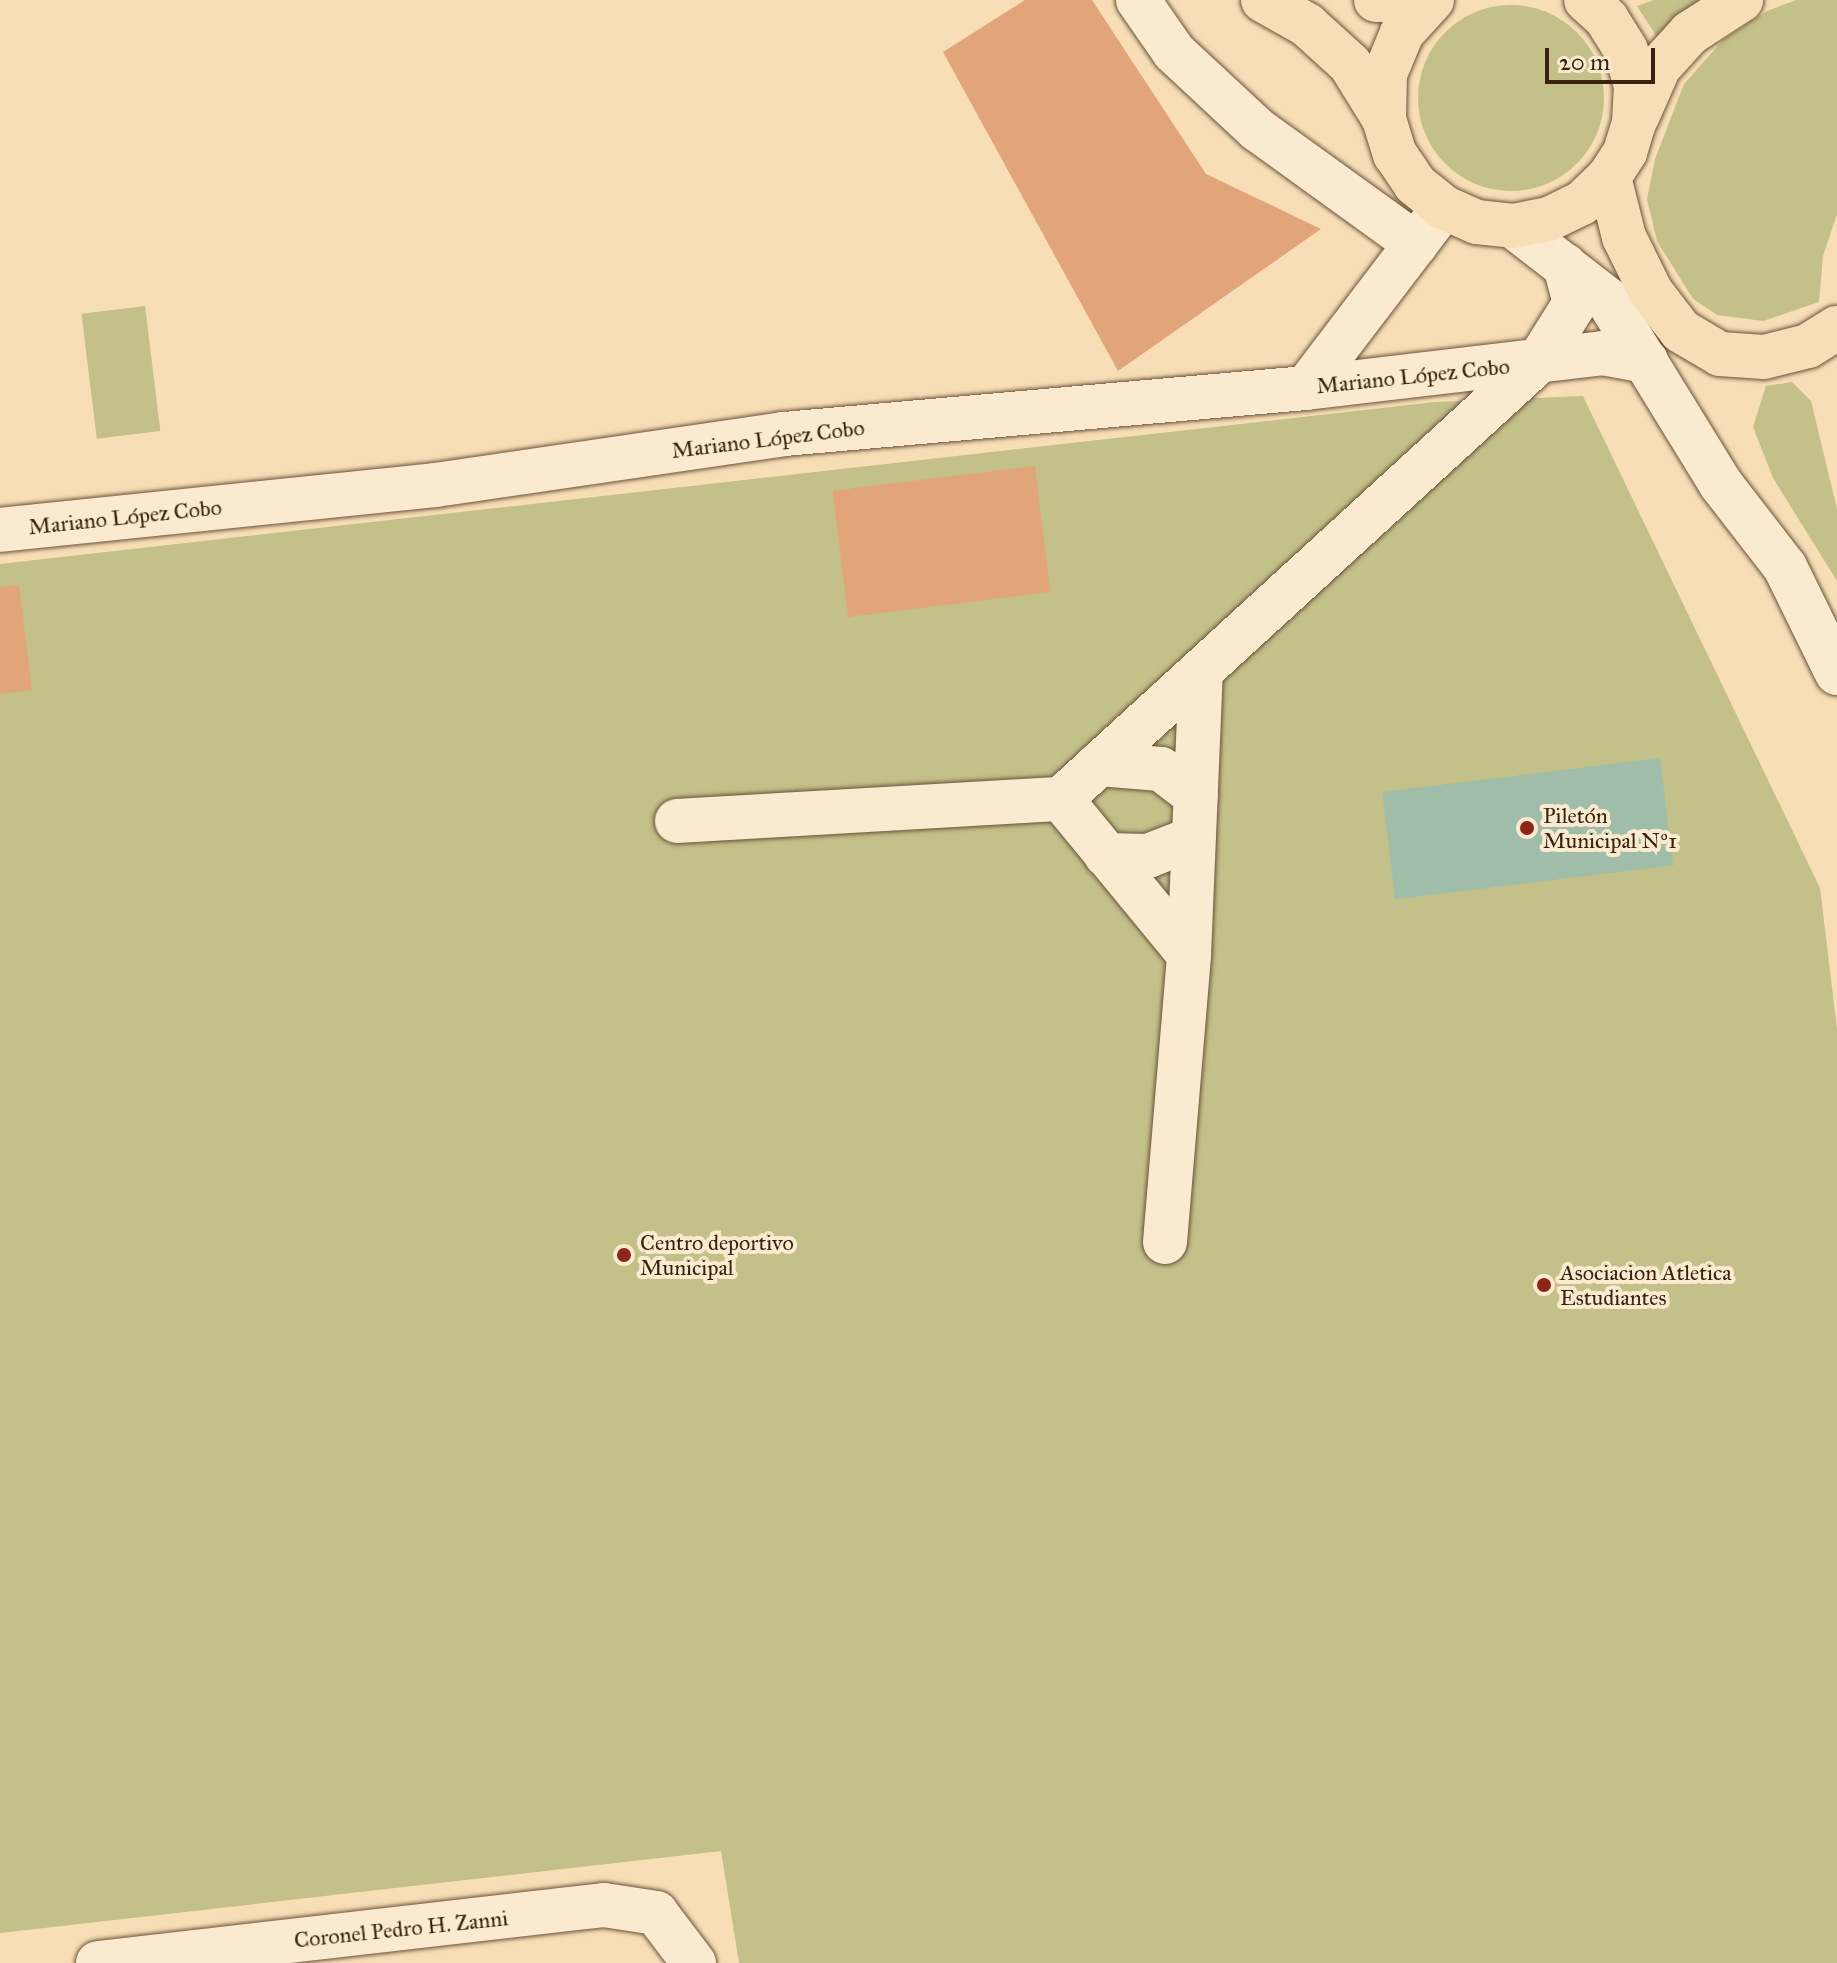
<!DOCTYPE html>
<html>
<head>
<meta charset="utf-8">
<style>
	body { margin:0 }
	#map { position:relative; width:1837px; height:1963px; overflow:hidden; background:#f8deb6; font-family:"IM FELL Great Primer",serif }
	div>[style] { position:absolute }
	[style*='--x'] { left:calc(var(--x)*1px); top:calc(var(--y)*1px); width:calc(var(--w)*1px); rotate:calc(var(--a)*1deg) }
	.green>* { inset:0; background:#c3c089; transform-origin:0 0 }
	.round { border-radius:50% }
	.water>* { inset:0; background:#9fbda8; transform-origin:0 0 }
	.building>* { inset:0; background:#e1a579; transform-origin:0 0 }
	.roads { filter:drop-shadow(0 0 2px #695239) drop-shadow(0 0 2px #695239) }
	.minor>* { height:44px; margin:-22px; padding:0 22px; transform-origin:22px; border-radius:22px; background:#faead0 }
	.major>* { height:44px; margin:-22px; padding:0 22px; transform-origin:22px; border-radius:22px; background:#f8deb6 }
	.dots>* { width:22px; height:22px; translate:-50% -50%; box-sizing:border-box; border:4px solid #faead0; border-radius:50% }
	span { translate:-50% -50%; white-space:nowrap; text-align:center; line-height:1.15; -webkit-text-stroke:8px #faead0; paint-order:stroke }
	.street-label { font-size:22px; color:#39230f }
	.poi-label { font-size:22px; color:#39230f }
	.left { translate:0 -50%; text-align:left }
	.scale { position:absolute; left:1545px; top:48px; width:110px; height:36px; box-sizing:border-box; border:4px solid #39230f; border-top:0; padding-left:10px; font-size:24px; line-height:28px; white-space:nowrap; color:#39230f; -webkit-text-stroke:6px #faead0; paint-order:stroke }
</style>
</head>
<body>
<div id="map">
	<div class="green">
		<div style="clip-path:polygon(1654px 0,1704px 0,1657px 37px,1637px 6px)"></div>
		<div style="clip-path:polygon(1796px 0,1837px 0,1837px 214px,1823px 256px,1819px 302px,1763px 321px,1717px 315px,1693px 299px,1657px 241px,1647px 199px,1655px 159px,1684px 84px,1724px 39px,1767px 11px)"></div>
		<div class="round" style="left:1418px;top:5px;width:186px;height:186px"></div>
		<div style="left:145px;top:306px;width:126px;height:64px;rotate:83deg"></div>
		<div style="clip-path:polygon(1792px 382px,1811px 401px,1837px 509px,1837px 581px,1773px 478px,1753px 427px,1766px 386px)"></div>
		<div style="clip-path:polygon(1583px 396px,1820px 888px,1837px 1029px,1837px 1963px,739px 1963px,721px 1851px,0 1933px,0 564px,1435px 402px)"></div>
	</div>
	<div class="water">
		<div style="left:1660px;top:758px;width:108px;height:280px;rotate:83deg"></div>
	</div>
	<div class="building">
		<div style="clip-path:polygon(1025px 0,1092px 0,1206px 174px,1321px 229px,1118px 371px,943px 52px)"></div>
		<div style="left:1035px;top:466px;width:127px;height:204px;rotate:83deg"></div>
		<div style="clip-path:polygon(19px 585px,32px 690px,0 694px,0 587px)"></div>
	</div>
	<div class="roads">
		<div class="minor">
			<div style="--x:1138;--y:0;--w:63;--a:55.3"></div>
			<div style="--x:1174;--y:52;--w:115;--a:42.9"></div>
			<div style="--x:1258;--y:130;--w:195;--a:35.8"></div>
			<div style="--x:1513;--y:226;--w:119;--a:37.8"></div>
			<div style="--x:1607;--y:299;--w:216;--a:58.4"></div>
			<div style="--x:1720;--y:483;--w:106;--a:52.3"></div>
			<div style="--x:1785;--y:567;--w:118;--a:63.9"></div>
			<div style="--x:1306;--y:388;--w:210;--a:-52.7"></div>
			<div style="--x:0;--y:530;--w:437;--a:-5.9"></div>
			<div style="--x:435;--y:485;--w:353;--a:-8.3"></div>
			<div style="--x:784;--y:434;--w:524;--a:-5.04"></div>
			<div style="--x:1306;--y:388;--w:299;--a:-6.7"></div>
			<div style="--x:1603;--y:353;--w:44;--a:10.5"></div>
			<div style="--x:1099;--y:764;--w:62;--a:4.6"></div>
			<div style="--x:1161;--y:769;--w:44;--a:37.6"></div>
			<div style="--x:1061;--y:799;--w:202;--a:50.6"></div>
			<div style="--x:677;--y:821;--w:385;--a:-3.3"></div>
			<div style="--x:1061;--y:799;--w:647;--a:-42.49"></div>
			<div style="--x:1538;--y:362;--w:70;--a:-57.9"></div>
			<div style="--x:1575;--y:303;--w:39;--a:-105"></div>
			<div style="--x:1106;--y:855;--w:42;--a:1.4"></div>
			<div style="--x:1148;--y:856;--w:49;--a:-21.4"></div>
			<div style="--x:1165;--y:1242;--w:288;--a:-85.2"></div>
			<div style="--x:1189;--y:955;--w:284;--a:-87.6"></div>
			<div style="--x:98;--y:1963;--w:509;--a:-6.54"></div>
			<div style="--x:604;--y:1905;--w:53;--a:8.7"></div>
			<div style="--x:656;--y:1913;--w:63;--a:52.8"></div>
		</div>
		<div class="major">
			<div style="--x:1263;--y:0;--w:51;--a:29.6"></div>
			<div style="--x:1307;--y:25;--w:58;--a:42.2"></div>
			<div style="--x:1350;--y:64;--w:65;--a:58.3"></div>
			<div style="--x:1376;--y:0;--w:34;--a:0"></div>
			<div style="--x:1432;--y:0;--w:45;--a:132.3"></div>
			<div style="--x:1402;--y:33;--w:44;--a:112.5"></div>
			<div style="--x:1385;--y:74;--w:45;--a:91.3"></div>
			<div style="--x:1384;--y:119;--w:37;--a:73"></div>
			<div style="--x:1395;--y:154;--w:36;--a:56"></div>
			<div style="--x:1415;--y:184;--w:36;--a:39"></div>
			<div style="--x:1443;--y:207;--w:37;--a:24"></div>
			<div style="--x:1477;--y:222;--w:36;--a:6"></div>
			<div style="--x:1513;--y:226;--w:37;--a:-11"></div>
			<div style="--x:1549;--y:219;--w:37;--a:-26"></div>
			<div style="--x:1582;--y:203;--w:37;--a:-44"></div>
			<div style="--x:1609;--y:177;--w:30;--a:-57"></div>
			<div style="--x:1625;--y:152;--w:30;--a:-73"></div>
			<div style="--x:1634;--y:123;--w:37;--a:-87"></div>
			<div style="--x:1636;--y:86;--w:37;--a:-106"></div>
			<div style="--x:1626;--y:50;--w:36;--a:-122"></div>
			<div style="--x:1607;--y:19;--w:28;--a:-138"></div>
			<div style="--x:1637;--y:117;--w:55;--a:-66.3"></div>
			<div style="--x:1659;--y:67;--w:46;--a:-47.6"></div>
			<div style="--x:1690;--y:33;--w:61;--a:-32.9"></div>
			<div style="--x:1609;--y:177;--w:62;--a:76"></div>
			<div style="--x:1624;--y:237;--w:61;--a:63.9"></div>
			<div style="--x:1651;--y:292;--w:49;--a:52.4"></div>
			<div style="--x:1681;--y:331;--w:45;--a:30.5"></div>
			<div style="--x:1720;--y:354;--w:44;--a:3.9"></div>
			<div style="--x:1764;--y:357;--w:45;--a:-14"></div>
			<div style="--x:1808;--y:346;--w:34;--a:-32"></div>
		</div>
	</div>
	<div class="dots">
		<div style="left:1527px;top:828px;background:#8f2418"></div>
		<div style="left:624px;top:1255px;background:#8f2418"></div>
		<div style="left:1544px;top:1285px;background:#8f2418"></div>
	</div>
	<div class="street-label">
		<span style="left:1413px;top:376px;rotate:-6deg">Mariano López Cobo</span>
		<span style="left:768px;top:439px;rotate:-7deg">Mariano López Cobo</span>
		<span style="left:125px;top:517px;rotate:-6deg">Mariano López Cobo</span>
		<span style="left:401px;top:1929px;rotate:-6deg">Coronel Pedro H. Zanni</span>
	</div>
	<div class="poi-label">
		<span class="left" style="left:1543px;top:828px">Piletón<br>Municipal Nº1</span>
		<span class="left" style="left:640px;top:1255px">Centro deportivo<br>Municipal</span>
		<span class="left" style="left:1560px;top:1285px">Asociacion Atletica<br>Estudiantes</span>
	</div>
	<div class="scale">20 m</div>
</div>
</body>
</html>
